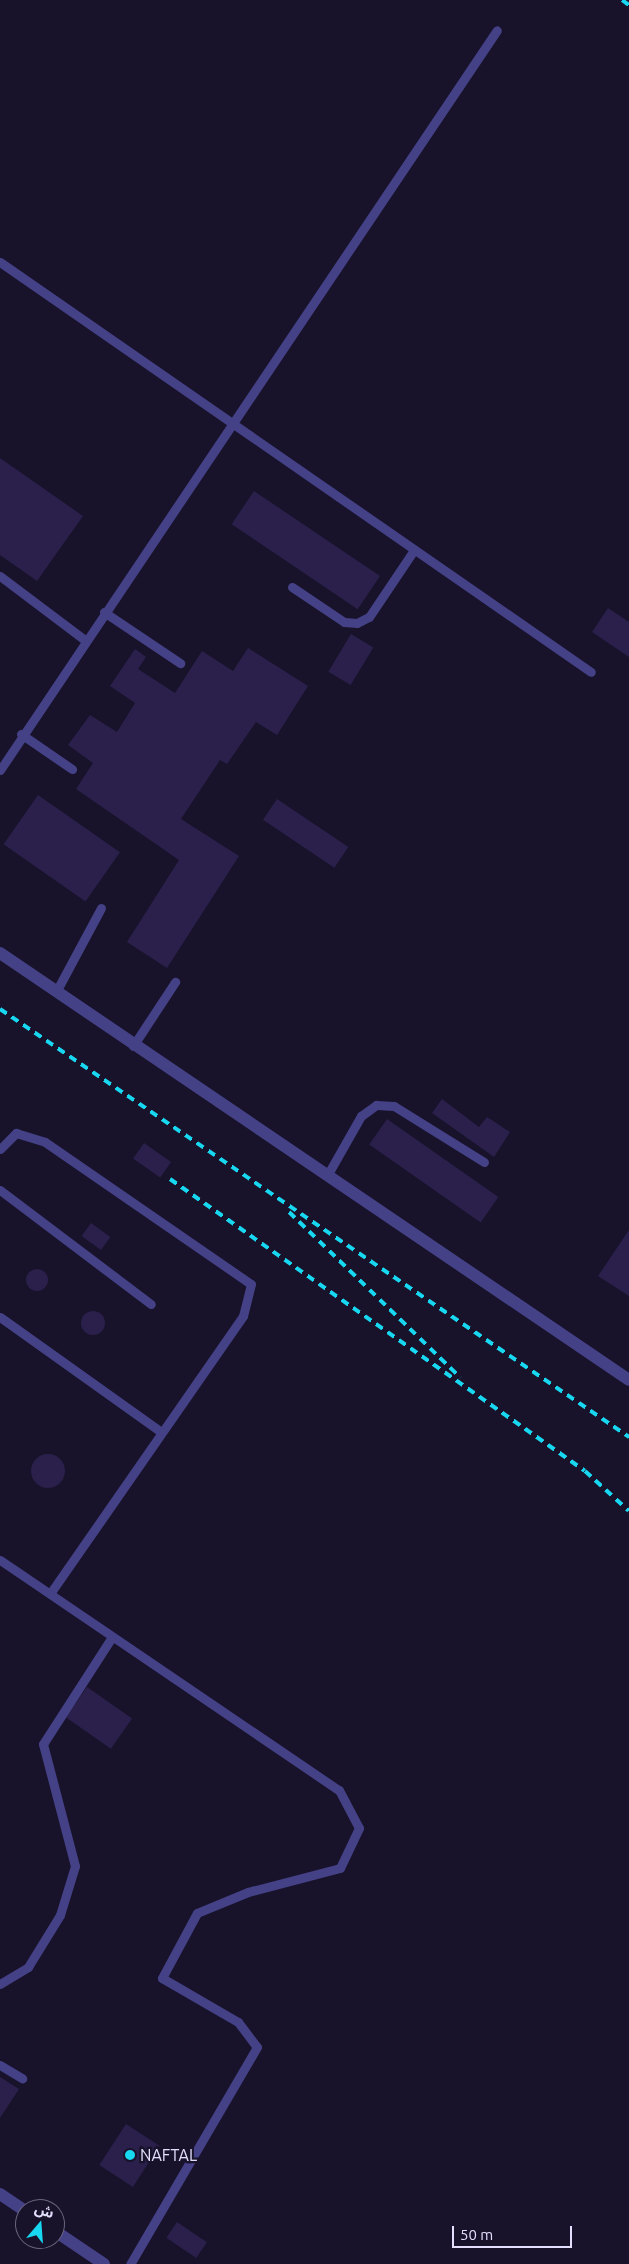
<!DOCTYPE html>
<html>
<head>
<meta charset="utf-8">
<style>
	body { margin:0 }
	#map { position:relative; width:629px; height:2264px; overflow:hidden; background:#18132b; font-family:Ubuntu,"Noto Sans Arabic",sans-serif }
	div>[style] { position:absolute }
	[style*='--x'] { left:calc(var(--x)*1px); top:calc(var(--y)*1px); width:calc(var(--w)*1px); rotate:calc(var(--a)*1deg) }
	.building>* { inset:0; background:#2a204b; transform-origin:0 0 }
	.round { border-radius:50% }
	.service>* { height:9px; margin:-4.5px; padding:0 4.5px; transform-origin:4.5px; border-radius:4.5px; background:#454187 }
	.minor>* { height:12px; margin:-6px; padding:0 6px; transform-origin:6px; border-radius:6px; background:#454187 }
	.rail>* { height:4px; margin-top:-2px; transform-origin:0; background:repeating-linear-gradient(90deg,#18d7f0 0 8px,transparent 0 14px) }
	.dots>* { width:14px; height:14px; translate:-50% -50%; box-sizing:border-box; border:2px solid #18132b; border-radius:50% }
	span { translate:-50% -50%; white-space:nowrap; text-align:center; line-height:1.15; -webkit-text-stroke:4.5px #18132b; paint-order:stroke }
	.poi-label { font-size:16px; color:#e3dffd }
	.left { translate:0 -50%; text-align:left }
	.north { position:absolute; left:15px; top:2199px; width:50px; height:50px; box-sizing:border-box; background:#18132b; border:1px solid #69657f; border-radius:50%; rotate:18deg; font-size:14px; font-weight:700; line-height:20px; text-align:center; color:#e3dffd }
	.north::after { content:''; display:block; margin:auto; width:18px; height:22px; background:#18d7f0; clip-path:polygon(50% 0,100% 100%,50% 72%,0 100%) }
	.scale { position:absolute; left:452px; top:2226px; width:120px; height:22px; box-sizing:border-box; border:2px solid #e3dffd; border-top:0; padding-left:6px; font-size:15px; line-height:18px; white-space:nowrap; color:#e3dffd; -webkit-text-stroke:4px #18132b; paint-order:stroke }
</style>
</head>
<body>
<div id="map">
	<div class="building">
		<div style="clip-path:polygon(0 458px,83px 516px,37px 581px,0 555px)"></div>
		<div style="left:254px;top:491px;width:152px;height:40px;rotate:34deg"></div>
		<div style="clip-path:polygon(608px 608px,629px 622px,629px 657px,592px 632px)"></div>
		<div style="left:351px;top:634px;width:26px;height:44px;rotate:31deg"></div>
		<div style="clip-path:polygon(248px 648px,308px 686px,277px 735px,256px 722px,227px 764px,220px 760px,181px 819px,239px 856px,167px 968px,127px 942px,179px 860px,76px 789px,93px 763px,68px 745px,90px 715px,117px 732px,135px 703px,110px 686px,135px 649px,146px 657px,138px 669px,175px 693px,202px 651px,233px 671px)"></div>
		<div style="left:38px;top:795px;width:100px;height:60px;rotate:35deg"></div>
		<div style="left:277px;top:799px;width:86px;height:25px;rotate:34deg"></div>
		<div style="clip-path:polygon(442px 1099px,479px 1127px,487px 1117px,510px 1132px,494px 1157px,432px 1113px)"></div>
		<div style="left:387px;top:1119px;width:136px;height:31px;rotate:35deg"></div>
		<div style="left:144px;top:1143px;width:33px;height:19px;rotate:35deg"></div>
		<div style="left:91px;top:1223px;width:24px;height:16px;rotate:36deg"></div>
		<div style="clip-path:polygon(629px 1230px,629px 1296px,598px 1276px)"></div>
		<div class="round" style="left:26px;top:1269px;width:22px;height:22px"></div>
		<div class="round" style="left:81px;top:1311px;width:24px;height:24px"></div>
		<div class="round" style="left:31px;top:1454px;width:34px;height:34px"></div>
		<div style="left:87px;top:1687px;width:55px;height:37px;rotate:35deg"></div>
		<div style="clip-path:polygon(0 2077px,19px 2089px,0 2118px)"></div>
		<div style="left:126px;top:2124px;width:40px;height:49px;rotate:33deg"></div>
		<div style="left:177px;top:2222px;width:36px;height:19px;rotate:34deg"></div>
	</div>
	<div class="service">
		<div style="--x:0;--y:262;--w:719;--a:34.75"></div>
		<div style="--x:0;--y:576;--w:106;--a:37"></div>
		<div style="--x:292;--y:587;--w:63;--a:33.9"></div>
		<div style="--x:344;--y:622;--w:13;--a:4"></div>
		<div style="--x:357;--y:623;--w:13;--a:-27"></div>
		<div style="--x:369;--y:617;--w:81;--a:-56.1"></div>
		<div style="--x:104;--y:612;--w:92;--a:33.9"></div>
		<div style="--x:21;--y:734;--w:62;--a:34.5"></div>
		<div style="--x:0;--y:770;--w:891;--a:-56.11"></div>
		<div style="--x:57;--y:990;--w:93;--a:-61.8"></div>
		<div style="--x:133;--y:1046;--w:77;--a:-56.7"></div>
		<div style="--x:0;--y:1149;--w:23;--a:-45"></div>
		<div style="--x:16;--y:1133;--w:30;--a:17"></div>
		<div style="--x:45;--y:1142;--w:250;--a:34.6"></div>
		<div style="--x:251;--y:1284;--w:33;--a:104"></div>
		<div style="--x:243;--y:1316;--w:338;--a:124.8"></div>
		<div style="--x:328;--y:1174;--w:67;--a:-60.4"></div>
		<div style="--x:361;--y:1116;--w:19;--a:-36"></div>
		<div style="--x:376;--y:1105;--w:18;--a:3"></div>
		<div style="--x:394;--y:1106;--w:106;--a:31.9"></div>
		<div style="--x:0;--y:1190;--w:189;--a:37.1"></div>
		<div style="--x:0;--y:1317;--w:198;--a:35.5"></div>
		<div style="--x:0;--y:1560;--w:410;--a:34.2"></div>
		<div style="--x:339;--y:1790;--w:43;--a:62.2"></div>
		<div style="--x:359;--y:1828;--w:44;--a:115.4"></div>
		<div style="--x:340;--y:1868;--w:95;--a:165.4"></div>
		<div style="--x:248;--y:1892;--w:55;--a:157.6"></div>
		<div style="--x:197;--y:1913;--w:74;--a:118.3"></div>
		<div style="--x:162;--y:1978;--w:88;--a:30.1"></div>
		<div style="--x:238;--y:2022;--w:31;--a:53"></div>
		<div style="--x:257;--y:2047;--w:251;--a:120.3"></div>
		<div style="--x:0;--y:1984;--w:33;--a:-31"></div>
		<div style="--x:28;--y:1967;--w:61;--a:-58.4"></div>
		<div style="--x:60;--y:1915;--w:51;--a:-73"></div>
		<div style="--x:75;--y:1866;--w:126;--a:-104.7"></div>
		<div style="--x:43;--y:1744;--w:127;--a:-57.2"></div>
		<div style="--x:0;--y:2065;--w:26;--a:31"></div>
	</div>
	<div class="minor">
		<div style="--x:0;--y:953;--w:760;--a:34.17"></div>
		<div style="--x:0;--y:2194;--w:30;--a:34"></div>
		<div style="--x:55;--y:2231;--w:59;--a:34"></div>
	</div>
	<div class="rail">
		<div style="--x:622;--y:0;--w:9;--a:36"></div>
		<div style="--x:0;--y:1009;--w:761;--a:34.23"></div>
		<div style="--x:170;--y:1179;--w:507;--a:35.13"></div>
		<div style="--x:585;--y:1471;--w:59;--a:42.3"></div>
		<div style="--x:289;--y:1212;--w:238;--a:44"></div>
	</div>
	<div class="dots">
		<div style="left:130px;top:2155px;background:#18d7f0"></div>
	</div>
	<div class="poi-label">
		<span class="left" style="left:140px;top:2155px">NAFTAL</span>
	</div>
	<div class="north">ش</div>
	<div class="scale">50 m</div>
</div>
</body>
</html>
